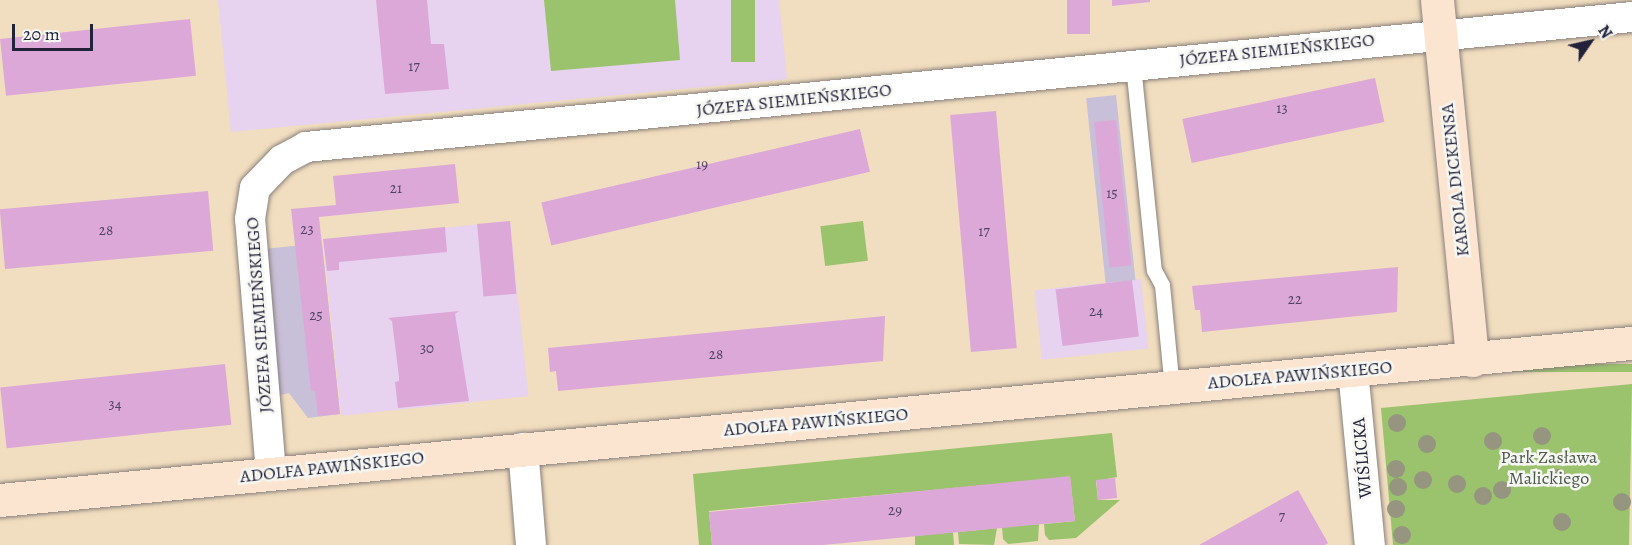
<!DOCTYPE html>
<html>
<head>
<meta charset="utf-8">
<style>
	body { margin:0 }
	#map { position:relative; width:1632px; height:545px; overflow:hidden; background:#f1ddbf; font-family:Alegreya,serif }
	div>[style] { position:absolute }
	[style*='--x'] { left:calc(var(--x)*1px); top:calc(var(--y)*1px); width:calc(var(--w)*1px); rotate:calc(var(--a)*1deg) }
	.built>* { inset:0; background:#e7d2ef; transform-origin:0 0 }
	.industrial>* { inset:0; background:#c8bfd8; transform-origin:0 0 }
	.green>* { inset:0; background:#9bc26d; transform-origin:0 0 }
	.building>* { inset:0; background:#dca8d8; transform-origin:0 0 }
	.roads { filter:drop-shadow(0 0 2px #8a807d) drop-shadow(0 0 2px #8a807d) }
	.lane>* { height:15px; margin:-7.5px; padding:0 7.5px; transform-origin:7.5px; border-radius:7.5px; background:#fff }
	.street>* { height:30px; margin:-15px; padding:0 15px; transform-origin:15px; border-radius:15px; background:#fff }
	.secondary>* { height:33px; margin:-16.5px; padding:0 16.5px; transform-origin:16.5px; border-radius:16.5px; background:#fce5d0 }
	.trees>* { width:18px; height:18px; margin:-9px; border-radius:50%; background:#969580 }
	span { translate:-50% -50%; white-space:nowrap; text-align:center; line-height:1.15; -webkit-text-stroke:5px #f6f6f2; paint-order:stroke }
	.number-label { font-size:15px; color:#504462 }
	.number-label span { -webkit-text-stroke-width:0 }
	.street-label { font-size:18px; color:#22223b }
	.park-label { font-size:18px; color:#4c5a4c }
	.north { position:absolute; left:1560px; top:12px; width:60px; height:60px; -webkit-text-stroke:4px #f6f6f2; paint-order:stroke; rotate:56deg; font-size:16px; font-weight:700; line-height:24px; text-align:center; color:#22223b }
	.north::after { content:''; display:block; margin:auto; width:21px; height:27px; background:#22223b; clip-path:polygon(50% 0,100% 100%,50% 72%,0 100%) }
	.scale { position:absolute; left:12px; top:24px; width:81px; height:27px; box-sizing:border-box; border:3px solid #22223b; border-top:0; padding-left:8px; font-size:18px; line-height:21px; white-space:nowrap; color:#22223b; -webkit-text-stroke:4px #f6f6f2; paint-order:stroke }
</style>
</head>
<body>
<div id="map">
	<div class="built">
		<div style="clip-path:polygon(218px 0,779px 0,787px 79px,231px 132px)"></div>
		<div style="left:510px;top:221px;width:176px;height:188px;rotate:84deg"></div>
		<div style="left:1141px;top:279px;width:70px;height:107px;rotate:84deg"></div>
	</div>
	<div class="industrial">
		<div style="left:1116px;top:95px;width:186px;height:30px;rotate:84deg"></div>
		<div style="clip-path:polygon(322px 243px,340px 414px,308px 418px,289px 393px,276px 396px,264px 249px)"></div>
	</div>
	<div class="green">
		<div style="clip-path:polygon(544px 0,675px 0,680px 60px,551px 71px)"></div>
		<div style="left:731px;top:0;width:24px;height:62px"></div>
		<div style="left:863px;top:221px;width:40px;height:43px;rotate:83deg"></div>
		<div style="left:1632px;top:364px;width:8px;height:214px;rotate:90deg"></div>
		<div style="clip-path:polygon(1632px 384px,1629px 545px,1393px 545px,1381px 408px)"></div>
		<div style="clip-path:polygon(1112px 433px,1117px 477px,1096px 481px,1098px 500px,1120px 500px,1076px 538px,1049px 540px,1045px 535px,1044px 524px,1075px 521px,1070px 477px,709px 511px,712px 545px,699px 545px,693px 474px)"></div>
		<div style="clip-path:polygon(1039px 524px,1038px 541px,1008px 544px,1003px 539px,1002px 527px)"></div>
		<div style="clip-path:polygon(997px 528px,994px 545px,959px 544px,958px 532px)"></div>
		<div style="clip-path:polygon(953px 532px,954px 545px,915px 545px,915px 536px)"></div>
	</div>
	<div class="building">
		<div style="clip-path:polygon(376px 0,427px 0,431px 44px,444px 44px,449px 89px,385px 94px)"></div>
		<div style="left:1067px;top:0;width:23px;height:34px"></div>
		<div style="clip-path:polygon(1112px 0,1150px 0,1150px 2px,1112px 6px)"></div>
		<div style="left:190px;top:19px;width:57px;height:191px;rotate:84deg"></div>
		<div style="left:1375px;top:78px;width:45px;height:197px;rotate:78deg"></div>
		<div style="left:996px;top:111px;width:238px;height:46px;rotate:85deg"></div>
		<div style="left:1116px;top:120px;width:146px;height:22px;rotate:84deg"></div>
		<div style="left:860px;top:129px;width:44px;height:327px;rotate:77deg"></div>
		<div style="clip-path:polygon(455px 164px,459px 203px,319px 217px,340px 414px,318px 416px,315px 391px,311px 391px,291px 209px,336px 205px,333px 176px)"></div>
		<div style="left:208px;top:191px;width:60px;height:209px;rotate:85deg"></div>
		<div style="left:510px;top:221px;width:73px;height:33px;rotate:85deg"></div>
		<div style="clip-path:polygon(445px 227px,447px 252px,339px 262px,339px 270px,327px 271px,323px 239px)"></div>
		<div style="clip-path:polygon(1398px 267px,1397px 312px,1202px 332px,1200px 310px,1195px 310px,1192px 286px)"></div>
		<div style="left:1132px;top:280px;width:57px;height:77px;rotate:83deg"></div>
		<div style="clip-path:polygon(459px 311px,455px 314px,469px 401px,398px 408px,395px 382px,399px 381px,399px 377px,392px 321px,388px 318px)"></div>
		<div style="clip-path:polygon(885px 316px,883px 361px,558px 391px,556px 371px,550px 372px,548px 348px)"></div>
		<div style="left:225px;top:364px;width:61px;height:226px;rotate:84deg"></div>
		<div style="clip-path:polygon(1070px 476px,1075px 521px,823px 545px,712px 545px,709px 512px)"></div>
		<div style="left:1115px;top:478px;width:20px;height:19px;rotate:84deg"></div>
		<div style="clip-path:polygon(1298px 490px,1328px 543px,1325px 545px,1199px 545px)"></div>
	</div>
	<div class="roads">
		<div class="lane">
			<div style="--x:1133;--y:65;--w:206;--a:84.2"></div>
			<div style="--x:1154;--y:270;--w:17;--a:62"></div>
			<div style="--x:1162;--y:285;--w:103;--a:84.5"></div>
		</div>
		<div class="street">
			<div style="--x:1353;--y:370;--w:176;--a:84.5"></div>
			<div style="--x:523;--y:448;--w:97;--a:85.3"></div>
			<div style="--x:271;--y:473;--w:255;--a:-94.7"></div>
			<div style="--x:250;--y:219;--w:31;--a:-81"></div>
			<div style="--x:255;--y:188;--w:39;--a:-46"></div>
			<div style="--x:282;--y:160;--w:27;--a:-28"></div>
			<div style="--x:306;--y:147;--w:1332;--a:-5.6"></div>
		</div>
		<div class="secondary">
			<div style="--x:1437;--y:0;--w:362;--a:84.4"></div>
			<div style="--x:0;--y:500;--w:1640;--a:-5.5"></div>
		</div>
	</div>
	<div class="trees">
		<div style="left:1397px;top:423px"></div>
		<div style="left:1542px;top:436px"></div>
		<div style="left:1493px;top:441px"></div>
		<div style="left:1427px;top:444px"></div>
		<div style="left:1396px;top:469px"></div>
		<div style="left:1558px;top:478px"></div>
		<div style="left:1423px;top:480px"></div>
		<div style="left:1457px;top:484px"></div>
		<div style="left:1398px;top:487px"></div>
		<div style="left:1502px;top:490px"></div>
		<div style="left:1483px;top:496px"></div>
		<div style="left:1622px;top:502px"></div>
		<div style="left:1396px;top:509px"></div>
		<div style="left:1562px;top:522px"></div>
		<div style="left:1402px;top:535px"></div>
	</div>
	<div class="number-label">
		<span style="left:414px;top:67px">17</span>
		<span style="left:1282px;top:109px">13</span>
		<span style="left:702px;top:165px">19</span>
		<span style="left:396px;top:189px">21</span>
		<span style="left:1112px;top:194px">15</span>
		<span style="left:307px;top:230px">23</span>
		<span style="left:106px;top:231px">28</span>
		<span style="left:984px;top:232px">17</span>
		<span style="left:1295px;top:300px">22</span>
		<span style="left:1096px;top:312px">24</span>
		<span style="left:316px;top:316px">25</span>
		<span style="left:427px;top:349px">30</span>
		<span style="left:716px;top:355px">28</span>
		<span style="left:115px;top:405px">34</span>
		<span style="left:895px;top:511px">29</span>
		<span style="left:1282px;top:517px">7</span>
	</div>
	<div class="street-label">
		<span style="left:1277px;top:50px;rotate:-6deg">JÓZEFA SIEMIEŃSKIEGO</span>
		<span style="left:794px;top:100px;rotate:-6deg">JÓZEFA SIEMIEŃSKIEGO</span>
		<span style="left:1455px;top:180px;rotate:-96deg">KAROLA DICKENSA</span>
		<span style="left:259px;top:315px;rotate:-94deg">JÓZEFA SIEMIEŃSKIEGO</span>
		<span style="left:1300px;top:375px;rotate:-5deg">ADOLFA PAWIŃSKIEGO</span>
		<span style="left:816px;top:422px;rotate:-5deg">ADOLFA PAWIŃSKIEGO</span>
		<span style="left:1362px;top:458px;rotate:-95deg">WIŚLICKA</span>
		<span style="left:332px;top:467px;rotate:-6deg">ADOLFA PAWIŃSKIEGO</span>
	</div>
	<div class="park-label">
		<span style="left:1549px;top:468px">Park Zasława<br>Malickiego</span>
	</div>
	<div class="north">N</div>
	<div class="scale">20 m</div>
</div>
</body>
</html>
